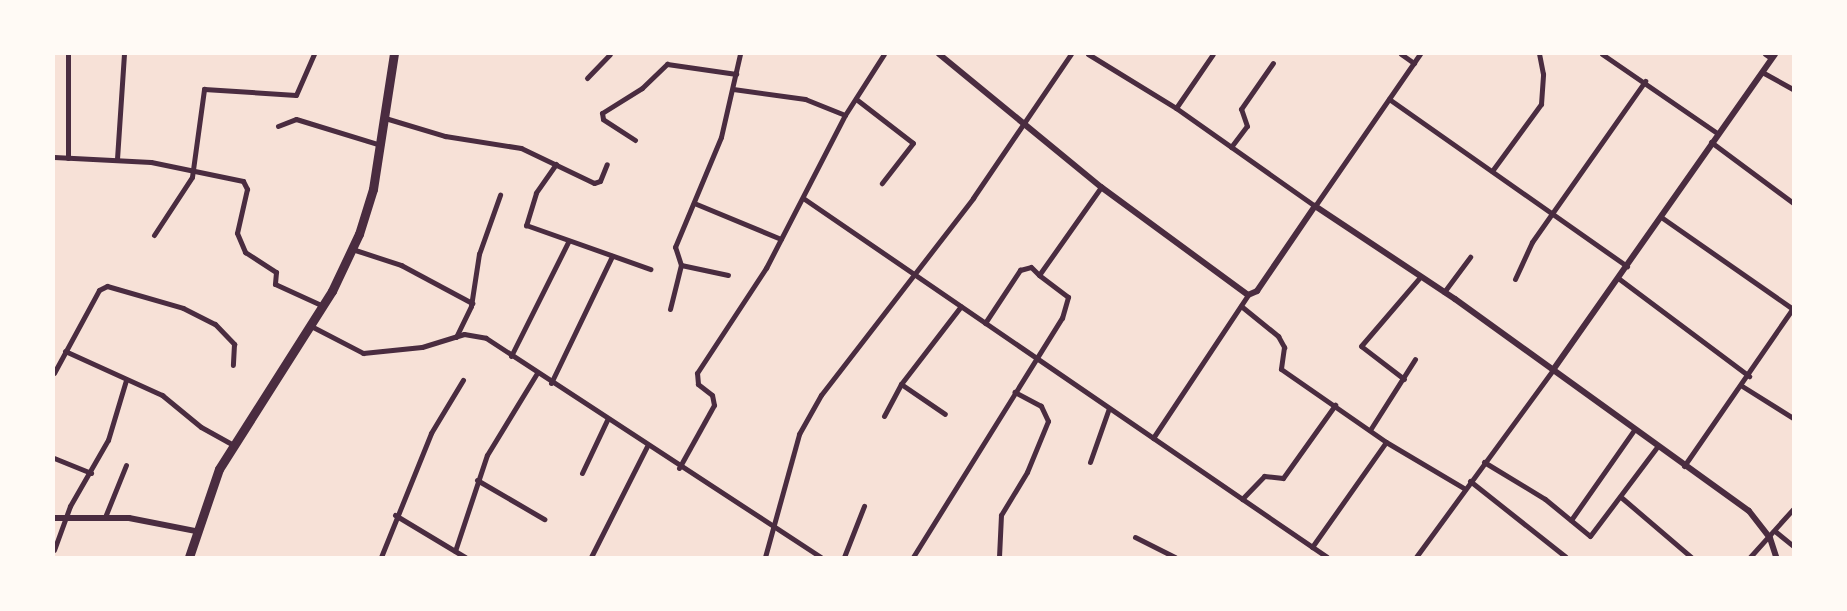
<!DOCTYPE html>
<html>
<head>
<meta charset="utf-8">
<style>
	body { margin:0 }
	#map { position:relative; width:1847px; height:611px; overflow:hidden; background:#f7e1d7; font-family:Karla,sans-serif }
	div>[style] { position:absolute }
	[style*='--x'] { left:calc(var(--x)*1px); top:calc(var(--y)*1px); width:calc(var(--w)*1px); rotate:calc(var(--a)*1deg) }
	.minor>* { height:5px; margin:-2.5px; padding:0 2.5px; transform-origin:2.5px; border-radius:2.5px; background:#4a2c40 }
	.tertiary>* { height:6px; margin:-3px; padding:0 3px; transform-origin:3px; border-radius:3px; background:#4a2c40 }
	.trunk>* { height:9px; margin:-4.5px; padding:0 4.5px; transform-origin:4.5px; border-radius:4.5px; background:#4a2c40 }
	span { translate:-50% -50%; white-space:nowrap; text-align:center; line-height:1.15; -webkit-text-stroke:4px #fffaf5; paint-order:stroke }
	.frame { position:absolute; inset:0; border:55px solid #fffaf5; pointer-events:none }
</style>
</head>
<body>
<div id="map">
	<div class="minor">
		<div style="--x:68;--y:54;--w:104;--a:90"></div>
		<div style="--x:1088;--y:54;--w:103;--a:31.5"></div>
		<div style="--x:1176;--y:108;--w:170;--a:35.2"></div>
		<div style="--x:1315;--y:206;--w:185;--a:-55.4"></div>
		<div style="--x:1401;--y:54;--w:16;--a:35"></div>
		<div style="--x:1602;--y:54;--w:140;--a:34.5"></div>
		<div style="--x:1765;--y:54;--w:7;--a:34"></div>
		<div style="--x:1762;--y:72;--w:35;--a:29"></div>
		<div style="--x:587;--y:78;--w:33;--a:-46"></div>
		<div style="--x:733;--y:89;--w:73;--a:7.9"></div>
		<div style="--x:805;--y:99;--w:43;--a:21.8"></div>
		<div style="--x:856;--y:99;--w:72;--a:37.7"></div>
		<div style="--x:913;--y:143;--w:51;--a:127.8"></div>
		<div style="--x:1389;--y:99;--w:291;--a:35.1"></div>
		<div style="--x:1176;--y:108;--w:65;--a:-55.6"></div>
		<div style="--x:385;--y:118;--w:63;--a:16.7"></div>
		<div style="--x:445;--y:136;--w:77;--a:9"></div>
		<div style="--x:521;--y:148;--w:81;--a:25.6"></div>
		<div style="--x:594;--y:183;--w:6;--a:-18"></div>
		<div style="--x:600;--y:181;--w:18;--a:-68"></div>
		<div style="--x:278;--y:126;--w:19;--a:-21"></div>
		<div style="--x:296;--y:119;--w:89;--a:17"></div>
		<div style="--x:635;--y:140;--w:38;--a:-147"></div>
		<div style="--x:603;--y:119;--w:6;--a:-99"></div>
		<div style="--x:602;--y:113;--w:47;--a:-32"></div>
		<div style="--x:642;--y:88;--w:35;--a:-44"></div>
		<div style="--x:667;--y:64;--w:70;--a:8.2"></div>
		<div style="--x:1711;--y:142;--w:102;--a:36.6"></div>
		<div style="--x:1231;--y:147;--w:26;--a:-53"></div>
		<div style="--x:1247;--y:126;--w:18;--a:-109"></div>
		<div style="--x:1241;--y:109;--w:56;--a:-55.2"></div>
		<div style="--x:54;--y:157;--w:97;--a:3"></div>
		<div style="--x:151;--y:162;--w:94;--a:11.7"></div>
		<div style="--x:243;--y:181;--w:9;--a:63"></div>
		<div style="--x:247;--y:189;--w:45;--a:102.8"></div>
		<div style="--x:237;--y:233;--w:21;--a:67"></div>
		<div style="--x:245;--y:252;--w:37;--a:33"></div>
		<div style="--x:276;--y:272;--w:12;--a:95"></div>
		<div style="--x:275;--y:284;--w:53;--a:24.6"></div>
		<div style="--x:117;--y:159;--w:105;--a:-86.2"></div>
		<div style="--x:556;--y:164;--w:35;--a:125"></div>
		<div style="--x:536;--y:193;--w:34;--a:107"></div>
		<div style="--x:526;--y:225;--w:132;--a:19.5"></div>
		<div style="--x:1492;--y:171;--w:83;--a:-53.8"></div>
		<div style="--x:1541;--y:104;--w:30;--a:-86"></div>
		<div style="--x:1543;--y:74;--w:20;--a:-101"></div>
		<div style="--x:803;--y:198;--w:635;--a:34.42"></div>
		<div style="--x:694;--y:203;--w:94;--a:22.5"></div>
		<div style="--x:1661;--y:217;--w:161;--a:34.9"></div>
		<div style="--x:154;--y:235;--w:69;--a:-56.8"></div>
		<div style="--x:192;--y:177;--w:89;--a:-82.2"></div>
		<div style="--x:204;--y:89;--w:92;--a:3.7"></div>
		<div style="--x:296;--y:95;--w:45;--a:-66.3"></div>
		<div style="--x:352;--y:249;--w:52;--a:18.1"></div>
		<div style="--x:401;--y:265;--w:81;--a:28.2"></div>
		<div style="--x:681;--y:265;--w:48;--a:12"></div>
		<div style="--x:1618;--y:278;--w:164;--a:36.8"></div>
		<div style="--x:1515;--y:279;--w:41;--a:-65.3"></div>
		<div style="--x:1532;--y:242;--w:197;--a:-54.9"></div>
		<div style="--x:1444;--y:292;--w:44;--a:-53.4"></div>
		<div style="--x:1241;--y:306;--w:48;--a:39"></div>
		<div style="--x:1278;--y:336;--w:13;--a:61"></div>
		<div style="--x:1284;--y:347;--w:22;--a:98"></div>
		<div style="--x:1281;--y:369;--w:128;--a:34.8"></div>
		<div style="--x:1386;--y:442;--w:92;--a:30.7"></div>
		<div style="--x:670;--y:309;--w:45;--a:-76"></div>
		<div style="--x:681;--y:265;--w:19;--a:-108"></div>
		<div style="--x:675;--y:247;--w:119;--a:-67.3"></div>
		<div style="--x:721;--y:137;--w:85;--a:-77.1"></div>
		<div style="--x:985;--y:323;--w:64;--a:-56.6"></div>
		<div style="--x:1020;--y:270;--w:11;--a:-15"></div>
		<div style="--x:1031;--y:267;--w:11;--a:45"></div>
		<div style="--x:311;--y:326;--w:59;--a:27.4"></div>
		<div style="--x:363;--y:353;--w:59;--a:-5.8"></div>
		<div style="--x:422;--y:347;--w:44;--a:-17.2"></div>
		<div style="--x:464;--y:334;--w:22;--a:10"></div>
		<div style="--x:486;--y:338;--w:400;--a:33.2"></div>
		<div style="--x:456;--y:337;--w:34;--a:-64"></div>
		<div style="--x:471;--y:306;--w:53;--a:-81.3"></div>
		<div style="--x:479;--y:254;--w:63;--a:-70.4"></div>
		<div style="--x:65;--y:351;--w:107;--a:24.4"></div>
		<div style="--x:162;--y:395;--w:50;--a:39.4"></div>
		<div style="--x:201;--y:427;--w:35;--a:29"></div>
		<div style="--x:511;--y:356;--w:127;--a:-63.4"></div>
		<div style="--x:54;--y:373;--w:94;--a:-61.5"></div>
		<div style="--x:99;--y:290;--w:9;--a:-27"></div>
		<div style="--x:107;--y:286;--w:79;--a:16.1"></div>
		<div style="--x:183;--y:308;--w:36;--a:27"></div>
		<div style="--x:215;--y:324;--w:28;--a:46"></div>
		<div style="--x:234;--y:344;--w:21;--a:93"></div>
		<div style="--x:1404;--y:379;--w:54;--a:-142.5"></div>
		<div style="--x:1361;--y:346;--w:92;--a:-49.4"></div>
		<div style="--x:551;--y:383;--w:141;--a:-64.3"></div>
		<div style="--x:901;--y:384;--w:53;--a:34.3"></div>
		<div style="--x:1742;--y:386;--w:60;--a:32.1"></div>
		<div style="--x:884;--y:416;--w:36;--a:-62"></div>
		<div style="--x:901;--y:384;--w:98;--a:-52.4"></div>
		<div style="--x:1370;--y:430;--w:84;--a:-57.6"></div>
		<div style="--x:1153;--y:438;--w:172;--a:-56.4"></div>
		<div style="--x:54;--y:458;--w:40;--a:22"></div>
		<div style="--x:1090;--y:462;--w:57;--a:-70.6"></div>
		<div style="--x:1484;--y:462;--w:71;--a:31.2"></div>
		<div style="--x:1545;--y:499;--w:58;--a:39.4"></div>
		<div style="--x:1590;--y:536;--w:111;--a:-53"></div>
		<div style="--x:1684;--y:466;--w:192;--a:-55.4"></div>
		<div style="--x:679;--y:468;--w:72;--a:-60.9"></div>
		<div style="--x:714;--y:405;--w:10;--a:-101"></div>
		<div style="--x:712;--y:395;--w:18;--a:-142"></div>
		<div style="--x:698;--y:384;--w:11;--a:-95"></div>
		<div style="--x:697;--y:373;--w:126;--a:-56.7"></div>
		<div style="--x:766;--y:268;--w:172;--a:-62.7"></div>
		<div style="--x:845;--y:115;--w:72;--a:-57.4"></div>
		<div style="--x:582;--y:473;--w:59;--a:-64.7"></div>
		<div style="--x:477;--y:480;--w:78;--a:30.2"></div>
		<div style="--x:1470;--y:481;--w:122;--a:38.4"></div>
		<div style="--x:1622;--y:498;--w:91;--a:40.5"></div>
		<div style="--x:1242;--y:499;--w:32;--a:-46"></div>
		<div style="--x:1264;--y:476;--w:19;--a:6"></div>
		<div style="--x:1283;--y:478;--w:90;--a:-54.5"></div>
		<div style="--x:395;--y:515;--w:82;--a:31"></div>
		<div style="--x:105;--y:517;--w:56;--a:-68"></div>
		<div style="--x:1571;--y:520;--w:110;--a:-55"></div>
		<div style="--x:1776;--y:532;--w:22;--a:39"></div>
		<div style="--x:1135;--y:537;--w:45;--a:26.6"></div>
		<div style="--x:1312;--y:547;--w:128;--a:-54.8"></div>
		<div style="--x:54;--y:550;--w:47;--a:-70"></div>
		<div style="--x:70;--y:506;--w:76;--a:-60.1"></div>
		<div style="--x:108;--y:440;--w:63;--a:-73.3"></div>
		<div style="--x:455;--y:551;--w:101;--a:-71.6"></div>
		<div style="--x:487;--y:455;--w:96;--a:-58.6"></div>
		<div style="--x:381;--y:557;--w:134;--a:-68"></div>
		<div style="--x:431;--y:433;--w:62;--a:-58.9"></div>
		<div style="--x:591;--y:557;--w:124;--a:-63.2"></div>
		<div style="--x:765;--y:557;--w:128;--a:-74.5"></div>
		<div style="--x:799;--y:434;--w:45;--a:-60.6"></div>
		<div style="--x:821;--y:395;--w:249;--a:-52.3"></div>
		<div style="--x:973;--y:198;--w:174;--a:-55.8"></div>
		<div style="--x:844;--y:557;--w:55;--a:-68.6"></div>
		<div style="--x:913;--y:557;--w:282;--a:-58.1"></div>
		<div style="--x:1062;--y:318;--w:22;--a:-74"></div>
		<div style="--x:1068;--y:297;--w:36;--a:-143"></div>
		<div style="--x:1039;--y:275;--w:108;--a:-54.8"></div>
		<div style="--x:999;--y:557;--w:42;--a:-87.3"></div>
		<div style="--x:1001;--y:515;--w:50;--a:-58.8"></div>
		<div style="--x:1027;--y:472;--w:55;--a:-67.6"></div>
		<div style="--x:1048;--y:421;--w:17;--a:-115"></div>
		<div style="--x:1041;--y:406;--w:30;--a:-152"></div>
		<div style="--x:1416;--y:557;--w:232;--a:-53.8"></div>
		<div style="--x:1750;--y:557;--w:64;--a:-48.1"></div>
	</div>
	<div class="tertiary">
		<div style="--x:939;--y:54;--w:210;--a:39.4"></div>
		<div style="--x:1101;--y:187;--w:182;--a:36.3"></div>
		<div style="--x:1248;--y:295;--w:10;--a:-24"></div>
		<div style="--x:1257;--y:291;--w:103;--a:-55.7"></div>
		<div style="--x:1315;--y:206;--w:168;--a:33.6"></div>
		<div style="--x:1455;--y:299;--w:362;--a:35.8"></div>
		<div style="--x:1749;--y:511;--w:34;--a:52"></div>
		<div style="--x:1770;--y:538;--w:20;--a:72"></div>
		<div style="--x:1553;--y:370;--w:386;--a:-54.9"></div>
		<div style="--x:54;--y:518;--w:75;--a:0"></div>
		<div style="--x:129;--y:518;--w:67;--a:11.1"></div>
	</div>
	<div class="trunk">
		<div style="--x:189;--y:557;--w:93;--a:-71.2"></div>
		<div style="--x:219;--y:469;--w:211;--a:-57.6"></div>
		<div style="--x:332;--y:291;--w:63;--a:-64.7"></div>
		<div style="--x:359;--y:234;--w:47;--a:-72.7"></div>
		<div style="--x:373;--y:189;--w:137;--a:-81.2"></div>
	</div>
	<div class="frame"></div>
</div>
</body>
</html>
